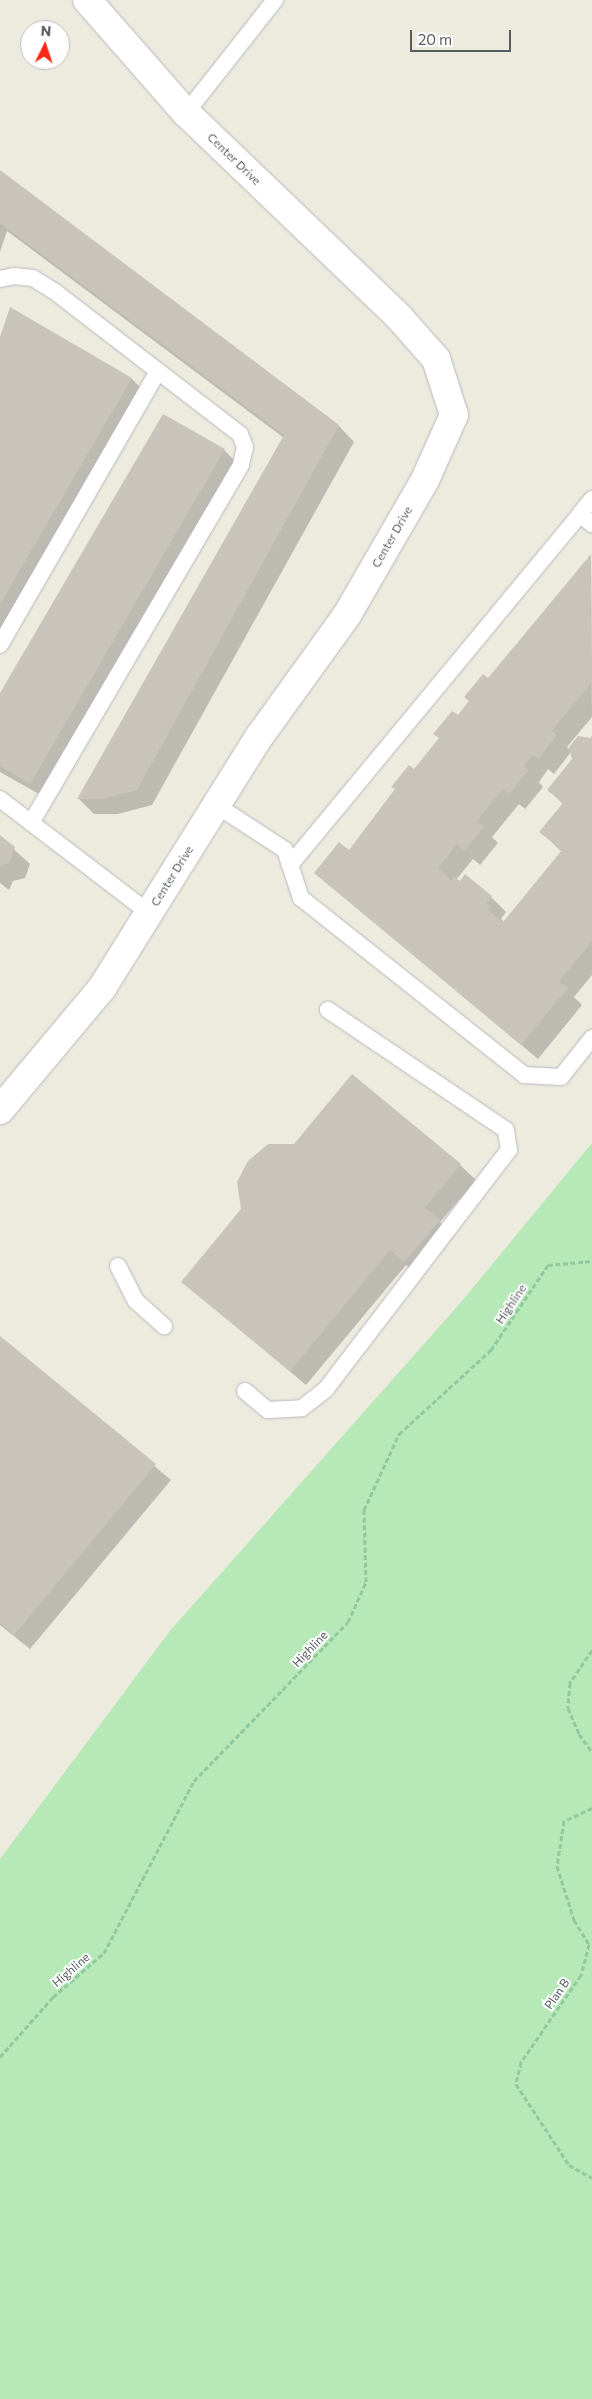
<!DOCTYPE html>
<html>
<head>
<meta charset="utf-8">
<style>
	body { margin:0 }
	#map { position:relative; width:592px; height:2399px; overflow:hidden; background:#edeade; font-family:Commissioner,sans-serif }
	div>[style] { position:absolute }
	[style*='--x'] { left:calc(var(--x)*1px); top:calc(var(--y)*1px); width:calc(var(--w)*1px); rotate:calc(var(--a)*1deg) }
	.green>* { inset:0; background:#b7e8b7 }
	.shadow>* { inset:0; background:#0003 }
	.building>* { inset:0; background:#c8c4bb }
	.path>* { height:3px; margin-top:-1.5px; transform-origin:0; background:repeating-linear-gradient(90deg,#8fc9a0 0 5px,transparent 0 7.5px) }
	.roads { filter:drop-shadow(0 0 1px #b6babf) drop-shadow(0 0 1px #b6babf) }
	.service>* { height:16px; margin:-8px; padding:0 8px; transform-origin:8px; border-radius:8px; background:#fff }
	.tertiary>* { height:28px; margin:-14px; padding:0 14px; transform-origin:14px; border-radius:14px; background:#fff }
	span { translate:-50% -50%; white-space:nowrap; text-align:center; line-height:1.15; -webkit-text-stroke:4px #fff; paint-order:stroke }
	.street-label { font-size:12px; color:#575c61 }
	.north { position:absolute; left:20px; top:20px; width:50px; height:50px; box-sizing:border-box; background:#fff; border:1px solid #bcbec0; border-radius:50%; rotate:4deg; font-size:14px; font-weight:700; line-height:20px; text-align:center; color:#575c61 }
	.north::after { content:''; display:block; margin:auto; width:18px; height:22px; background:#fc2815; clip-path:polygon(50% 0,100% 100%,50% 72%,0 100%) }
	.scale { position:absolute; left:410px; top:30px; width:101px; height:22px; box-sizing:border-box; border:2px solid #575c61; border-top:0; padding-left:6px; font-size:15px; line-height:18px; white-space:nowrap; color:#575c61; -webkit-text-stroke:4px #fff; paint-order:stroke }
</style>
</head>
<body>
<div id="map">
	<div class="green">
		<div style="clip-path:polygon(592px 1143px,592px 2399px,0 2399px,0 1859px,169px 1632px,462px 1301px)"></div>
	</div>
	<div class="shadow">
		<div style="clip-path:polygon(0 172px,339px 426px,354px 442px,152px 805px,118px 814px,94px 814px,79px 799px,284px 438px,7px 231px,0 252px)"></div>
		<div style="clip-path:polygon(11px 309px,132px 379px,147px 394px,0 645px,0 341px)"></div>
		<div style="clip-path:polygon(164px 415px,224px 450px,240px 466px,46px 798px,0 772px,0 696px)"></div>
		<div style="clip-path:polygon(evenodd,591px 556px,592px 717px,567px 747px,569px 749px,578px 738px,592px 738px,592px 975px,574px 997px,582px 1005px,538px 1059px,316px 872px,349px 852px,470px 702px,465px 697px,489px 680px,591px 556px,571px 752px,574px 760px,549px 790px,563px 804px,541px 832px,562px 852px,504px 922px,501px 919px,506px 912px,491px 897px,456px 880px,473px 859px,480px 865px,498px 843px,492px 837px,519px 804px,525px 809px,543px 787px,539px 782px,548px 769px,554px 774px,571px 752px)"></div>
		<div style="clip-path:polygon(0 837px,30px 864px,25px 878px,13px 881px,9px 890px,0 883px)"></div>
		<div style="clip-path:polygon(460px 1165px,476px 1180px,440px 1222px,454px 1236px,420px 1277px,406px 1265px,306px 1385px,183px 1282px)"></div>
		<div style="clip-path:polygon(0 1337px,171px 1480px,30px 1649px,0 1625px)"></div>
	</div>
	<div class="building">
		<div style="clip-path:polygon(0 170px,339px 425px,137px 790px,102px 799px,77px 799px,284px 435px,0 223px)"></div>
		<div style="clip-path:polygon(10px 307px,132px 378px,0 604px,0 337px)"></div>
		<div style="clip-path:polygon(163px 414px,225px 449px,30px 784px,0 766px,0 693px)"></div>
		<div style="clip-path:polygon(591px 554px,592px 682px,552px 731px,557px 735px,538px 759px,532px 755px,524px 766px,529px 770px,509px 794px,503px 789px,477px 821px,484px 827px,464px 851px,457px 844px,438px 868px,452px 881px,454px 877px,460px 881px,465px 874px,492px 896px,486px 903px,491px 907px,488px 910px,503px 922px,562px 850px,539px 832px,563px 803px,547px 790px,572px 759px,569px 747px,578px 736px,590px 738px,592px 736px,592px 941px,559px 981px,568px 988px,521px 1045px,314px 873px,339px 842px,349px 850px,395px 789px,391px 787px,409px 765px,414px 769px,439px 738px,433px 734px,452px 711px,458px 715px,469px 701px,464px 697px,483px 674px,488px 678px)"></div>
		<div style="clip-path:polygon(0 835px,15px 847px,10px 863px,0 865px)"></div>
		<div style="clip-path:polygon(352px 1074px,461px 1164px,425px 1208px,440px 1220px,404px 1262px,390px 1250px,290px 1371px,181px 1282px,241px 1209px,237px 1182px,248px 1161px,268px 1144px,294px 1144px)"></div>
		<div style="clip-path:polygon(0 1336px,156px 1464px,14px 1635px,0 1623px)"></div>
	</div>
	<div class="path">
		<div style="--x:592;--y:1650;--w:40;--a:124"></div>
		<div style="--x:570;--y:1683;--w:25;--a:95"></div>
		<div style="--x:568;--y:1708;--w:28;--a:67"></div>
		<div style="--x:579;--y:1734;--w:22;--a:54"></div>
		<div style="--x:592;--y:1808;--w:31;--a:155"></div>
		<div style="--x:564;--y:1821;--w:46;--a:98.8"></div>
		<div style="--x:557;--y:1866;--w:57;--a:72.5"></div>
		<div style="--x:574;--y:1920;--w:28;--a:58"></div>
		<div style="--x:589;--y:1944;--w:32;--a:104"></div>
		<div style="--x:581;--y:1975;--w:106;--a:124.6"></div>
		<div style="--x:521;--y:2062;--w:23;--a:103"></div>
		<div style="--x:516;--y:2084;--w:97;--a:56.8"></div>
		<div style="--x:569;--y:2165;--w:26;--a:29"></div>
		<div style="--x:0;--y:2057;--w:80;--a:-48.5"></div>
		<div style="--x:53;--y:1997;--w:67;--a:-40.8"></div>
		<div style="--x:104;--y:1953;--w:194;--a:-62.4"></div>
		<div style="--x:194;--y:1781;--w:221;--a:-45.9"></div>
		<div style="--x:348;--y:1622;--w:44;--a:-65.8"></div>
		<div style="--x:366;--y:1582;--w:72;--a:-91.6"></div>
		<div style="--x:364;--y:1510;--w:84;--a:-65.3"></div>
		<div style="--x:399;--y:1434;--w:125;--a:-42.4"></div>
		<div style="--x:491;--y:1350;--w:102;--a:-56.2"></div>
		<div style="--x:548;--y:1265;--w:44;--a:-5.2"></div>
	</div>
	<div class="roads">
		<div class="service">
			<div style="--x:186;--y:113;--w:144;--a:-51.8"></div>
			<div style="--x:0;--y:279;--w:14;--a:-12"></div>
			<div style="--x:14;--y:276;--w:19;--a:6"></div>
			<div style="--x:33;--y:278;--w:25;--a:32"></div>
			<div style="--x:54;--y:291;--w:235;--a:37.6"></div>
			<div style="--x:240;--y:434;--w:14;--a:69"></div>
			<div style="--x:245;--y:447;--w:18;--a:103"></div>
			<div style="--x:241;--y:465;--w:415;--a:120.4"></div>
			<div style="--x:592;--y:499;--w:19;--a:129"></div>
			<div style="--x:580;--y:514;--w:16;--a:40"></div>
			<div style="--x:0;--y:645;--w:316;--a:-60"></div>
			<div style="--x:0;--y:799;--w:188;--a:37.4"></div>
			<div style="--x:216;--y:805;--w:82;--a:33.1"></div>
			<div style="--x:285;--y:850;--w:51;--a:71.6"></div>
			<div style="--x:301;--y:898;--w:285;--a:38.4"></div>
			<div style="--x:524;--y:1075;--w:37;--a:3"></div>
			<div style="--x:561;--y:1077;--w:50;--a:-51.5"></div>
			<div style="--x:290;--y:865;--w:455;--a:-50.4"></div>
			<div style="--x:118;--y:1266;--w:39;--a:63"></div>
			<div style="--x:136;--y:1301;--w:38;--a:42"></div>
			<div style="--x:245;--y:1391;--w:30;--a:40"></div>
			<div style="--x:268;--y:1410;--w:34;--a:-3"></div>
			<div style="--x:302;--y:1408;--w:31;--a:-38"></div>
			<div style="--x:326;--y:1389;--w:301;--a:-52.6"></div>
			<div style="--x:509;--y:1150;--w:20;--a:-99"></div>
			<div style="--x:506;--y:1130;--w:215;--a:-146"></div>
		</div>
		<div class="tertiary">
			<div style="--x:0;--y:1110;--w:159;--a:-50.1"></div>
			<div style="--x:102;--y:988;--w:296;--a:-58"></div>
			<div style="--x:259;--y:737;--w:150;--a:-54.2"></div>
			<div style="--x:347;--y:615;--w:156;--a:-60"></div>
			<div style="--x:425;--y:480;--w:71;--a:-66"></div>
			<div style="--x:454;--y:415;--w:59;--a:-107.8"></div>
			<div style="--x:436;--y:359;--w:56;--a:-131.4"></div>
			<div style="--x:399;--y:317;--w:295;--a:-136.2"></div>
			<div style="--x:186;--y:113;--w:150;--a:-131.2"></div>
		</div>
	</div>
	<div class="street-label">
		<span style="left:234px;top:159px;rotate:44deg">Center Drive</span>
		<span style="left:392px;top:537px;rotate:-60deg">Center Drive</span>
		<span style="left:172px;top:876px;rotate:-58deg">Center Drive</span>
		<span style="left:511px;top:1304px;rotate:-56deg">Highline</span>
		<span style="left:310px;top:1649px;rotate:-46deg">Highline</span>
		<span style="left:71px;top:1970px;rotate:-41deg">Highline</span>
		<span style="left:557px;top:1994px;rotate:-55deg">Plan B</span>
	</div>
	<div class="north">N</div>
	<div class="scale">20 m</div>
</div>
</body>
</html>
